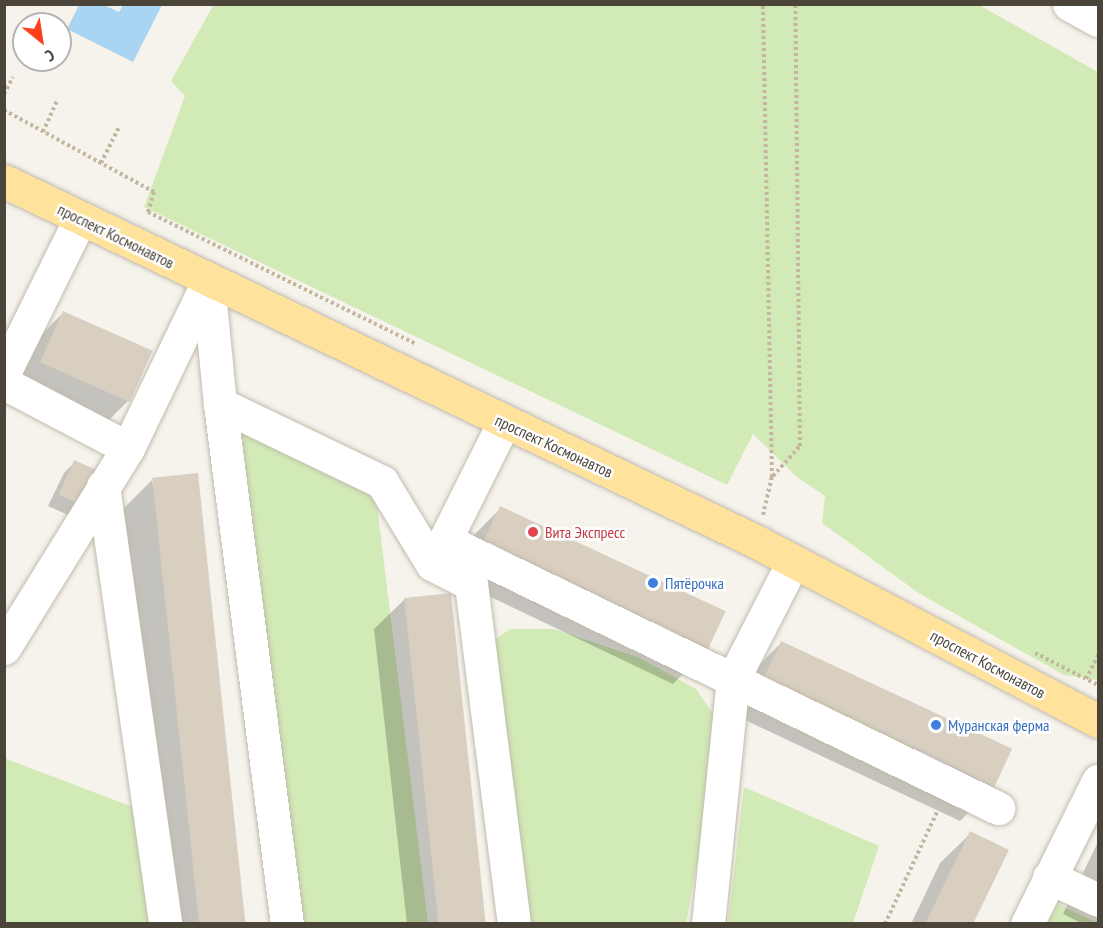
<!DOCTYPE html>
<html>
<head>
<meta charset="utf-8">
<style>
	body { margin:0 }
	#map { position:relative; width:1103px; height:928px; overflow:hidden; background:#f6f3ec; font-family:"PT Sans Narrow",sans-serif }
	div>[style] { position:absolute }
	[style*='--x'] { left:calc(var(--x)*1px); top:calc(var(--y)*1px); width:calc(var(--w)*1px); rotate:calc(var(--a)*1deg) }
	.green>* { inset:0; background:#d2eab5 }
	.water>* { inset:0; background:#a9d4f2 }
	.shadow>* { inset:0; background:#0003 }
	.building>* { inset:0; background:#d8cfc1; transform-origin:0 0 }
	.path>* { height:4px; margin-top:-2px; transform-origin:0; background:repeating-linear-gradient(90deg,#c4b79f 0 3px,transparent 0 6px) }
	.roads { filter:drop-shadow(0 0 2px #c2bbae) drop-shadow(0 0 2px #c2bbae) }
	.minor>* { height:33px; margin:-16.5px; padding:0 16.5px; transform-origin:16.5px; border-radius:16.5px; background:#fff }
	.major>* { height:33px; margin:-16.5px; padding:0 16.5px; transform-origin:16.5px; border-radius:16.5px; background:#ffe39c }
	.dots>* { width:16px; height:16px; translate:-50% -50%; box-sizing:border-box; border:3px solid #fff; border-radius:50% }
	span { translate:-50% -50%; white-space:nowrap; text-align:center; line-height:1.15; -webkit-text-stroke:5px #fff; paint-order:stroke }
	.street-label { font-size:16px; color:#4b4439 }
	.health-label { font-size:16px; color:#be3a42 }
	.left { translate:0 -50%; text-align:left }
	.shop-label { font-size:16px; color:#366cbe }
	.frame { position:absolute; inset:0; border:6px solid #4b4439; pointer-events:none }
	.north { position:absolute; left:12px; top:12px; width:60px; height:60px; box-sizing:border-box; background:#fff; border:2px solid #b7b4b0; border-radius:50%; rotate:150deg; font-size:16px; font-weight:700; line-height:24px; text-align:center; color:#4b4439 }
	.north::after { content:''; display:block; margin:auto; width:21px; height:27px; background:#fc3f1d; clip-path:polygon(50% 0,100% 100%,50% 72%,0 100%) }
</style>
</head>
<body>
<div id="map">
	<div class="green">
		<div style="clip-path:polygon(214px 4px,979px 5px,1098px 72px,1098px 680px,1064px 675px,920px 594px,822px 523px,825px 496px,797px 477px,753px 434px,727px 485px,144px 207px,185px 96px,171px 81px)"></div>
		<div style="clip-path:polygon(227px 417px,375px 489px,428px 923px,297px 923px)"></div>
		<div style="clip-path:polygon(510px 629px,554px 629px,640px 658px,696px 689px,715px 717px,711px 788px,686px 923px,521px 923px,493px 641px)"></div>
		<div style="clip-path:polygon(4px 758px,138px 809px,156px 923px,5px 923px)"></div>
		<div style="clip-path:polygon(744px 787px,879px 846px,853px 923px,728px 923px)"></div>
		<div style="clip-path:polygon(1058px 904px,1098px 923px,1048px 923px)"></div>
	</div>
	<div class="water">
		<div style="clip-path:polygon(79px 5px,104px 5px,119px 12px,123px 5px,162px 5px,133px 62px,67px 29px)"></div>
	</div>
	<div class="shadow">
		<div style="clip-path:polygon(63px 313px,150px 351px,129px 400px,98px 431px,11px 392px,33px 343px)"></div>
		<div style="clip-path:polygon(75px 462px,79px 504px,68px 515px,48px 506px,64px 473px)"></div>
		<div style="clip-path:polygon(152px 480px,246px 924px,168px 924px,122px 510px)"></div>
		<div style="clip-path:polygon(501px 508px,703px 654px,673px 684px,451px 578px,471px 538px)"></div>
		<div style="clip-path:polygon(405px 599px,486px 924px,407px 924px,374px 629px)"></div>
		<div style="clip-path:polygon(781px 643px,990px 791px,960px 821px,732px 714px,751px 673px)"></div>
		<div style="clip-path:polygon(971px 833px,971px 924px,911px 924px,940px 863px)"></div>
		<div style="clip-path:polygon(1098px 842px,1098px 924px,1083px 924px,1063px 914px)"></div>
	</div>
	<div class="building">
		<div style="left:63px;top:311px;width:98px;height:56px;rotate:24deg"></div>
		<div style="left:74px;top:460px;width:24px;height:38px;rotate:24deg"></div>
		<div style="left:198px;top:473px;width:454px;height:46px;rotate:84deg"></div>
		<div style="left:500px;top:506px;width:249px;height:47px;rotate:25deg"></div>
		<div style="left:451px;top:593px;width:333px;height:47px;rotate:84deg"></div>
		<div style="left:781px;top:641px;width:255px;height:47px;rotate:25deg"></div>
		<div style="clip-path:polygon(970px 831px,1009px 850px,973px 924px,925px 924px)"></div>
	</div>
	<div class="path">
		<div style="--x:4;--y:94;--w:19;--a:-62"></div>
		<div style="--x:4;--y:110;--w:171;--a:28.7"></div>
		<div style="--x:154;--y:192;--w:21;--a:107"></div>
		<div style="--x:148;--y:212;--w:299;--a:26.2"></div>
		<div style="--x:43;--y:132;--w:36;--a:-66"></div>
		<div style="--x:101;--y:163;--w:40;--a:-63.4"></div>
		<div style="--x:773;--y:476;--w:40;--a:-48"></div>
		<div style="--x:800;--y:446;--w:442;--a:-90.6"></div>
		<div style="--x:763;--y:515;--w:39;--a:-77"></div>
		<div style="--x:772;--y:477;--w:473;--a:-91.1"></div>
		<div style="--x:1035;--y:653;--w:71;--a:26.9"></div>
		<div style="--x:1086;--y:679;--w:27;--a:-63"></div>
		<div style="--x:885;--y:924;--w:126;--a:-65.1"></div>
	</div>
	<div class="roads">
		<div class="minor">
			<div style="--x:1069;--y:4;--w:33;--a:29"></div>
			<div style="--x:208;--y:282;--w:123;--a:84.4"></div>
			<div style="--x:220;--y:404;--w:524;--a:82.66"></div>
			<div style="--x:4;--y:373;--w:172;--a:-63.7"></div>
			<div style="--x:4;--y:383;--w:140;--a:27.7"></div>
			<div style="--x:220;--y:404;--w:180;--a:25.7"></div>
			<div style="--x:382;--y:482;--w:96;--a:58.6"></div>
			<div style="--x:432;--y:564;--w:44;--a:27.1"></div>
			<div style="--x:471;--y:584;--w:343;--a:82.8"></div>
			<div style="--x:504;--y:422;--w:132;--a:116.6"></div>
			<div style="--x:445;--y:540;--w:615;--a:25.86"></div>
			<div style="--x:103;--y:486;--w:442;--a:81.9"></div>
			<div style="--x:4;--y:648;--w:235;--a:-58.2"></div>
			<div style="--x:128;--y:448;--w:184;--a:-64.3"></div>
			<div style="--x:1049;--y:877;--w:54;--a:25.1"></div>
			<div style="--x:708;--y:924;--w:246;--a:-84.2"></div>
			<div style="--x:733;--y:679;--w:131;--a:-62.9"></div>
			<div style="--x:1027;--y:924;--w:160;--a:-63.6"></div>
		</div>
		<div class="major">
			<div style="--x:4;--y:181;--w:835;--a:25.61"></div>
			<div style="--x:757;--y:542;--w:385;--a:27.7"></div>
		</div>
	</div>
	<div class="dots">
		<div style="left:533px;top:532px;background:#e0444e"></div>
		<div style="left:653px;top:583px;background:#3f7fe0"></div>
		<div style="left:936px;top:725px;background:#3f7fe0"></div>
	</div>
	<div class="street-label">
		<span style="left:116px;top:236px;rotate:26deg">проспект Космонавтов</span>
		<span style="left:554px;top:446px;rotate:25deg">проспект Космонавтов</span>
		<span style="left:988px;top:664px;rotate:28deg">проспект Космонавтов</span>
	</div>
	<div class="health-label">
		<span class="left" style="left:545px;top:532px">Вита Экспресс</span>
	</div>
	<div class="shop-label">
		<span class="left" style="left:665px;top:583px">Пятёрочка</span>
		<span class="left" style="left:948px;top:725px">Муранская ферма</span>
	</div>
	<div class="frame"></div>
	<div class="north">С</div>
</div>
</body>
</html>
